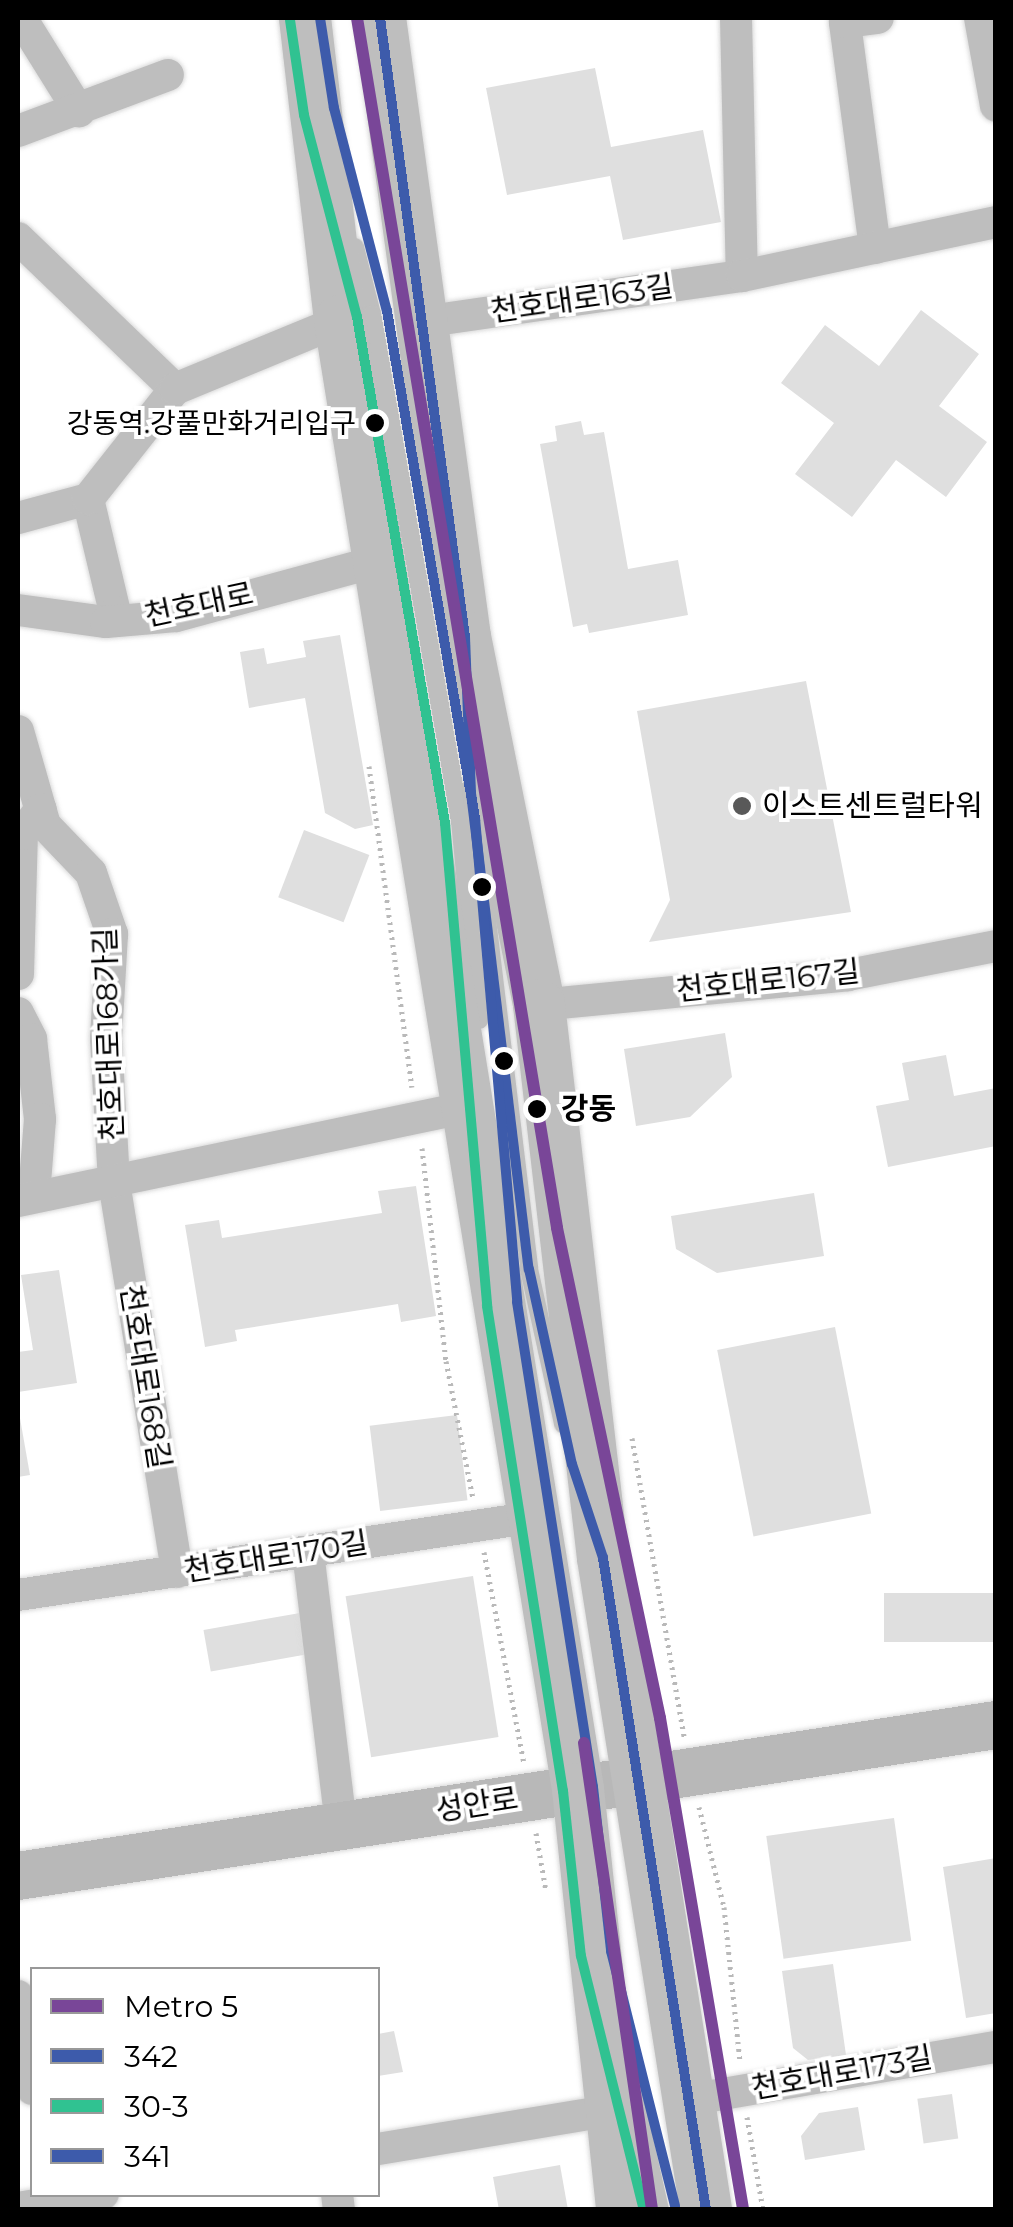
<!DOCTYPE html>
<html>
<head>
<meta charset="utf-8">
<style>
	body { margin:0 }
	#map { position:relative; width:1013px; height:2227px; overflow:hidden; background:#fff; font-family:Montserrat,"Noto Sans KR",sans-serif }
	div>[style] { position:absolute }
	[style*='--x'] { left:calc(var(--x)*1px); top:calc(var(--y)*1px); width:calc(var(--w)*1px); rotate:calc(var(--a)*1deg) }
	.building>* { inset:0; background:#dfdfdf; transform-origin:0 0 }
	.path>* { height:5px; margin-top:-2.5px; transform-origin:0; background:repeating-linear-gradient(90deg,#b9b9b9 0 2.5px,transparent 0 7.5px) }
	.roads { filter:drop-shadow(0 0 2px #dbdbdb) drop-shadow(0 0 2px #dbdbdb) }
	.lane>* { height:18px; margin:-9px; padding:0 9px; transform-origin:9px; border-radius:9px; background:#bebebe }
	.street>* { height:32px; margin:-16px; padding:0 16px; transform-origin:16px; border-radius:16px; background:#bebebe }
	.secondary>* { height:48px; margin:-24px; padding:0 24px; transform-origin:24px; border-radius:24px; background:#b8b8b8 }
	.primary>* { height:52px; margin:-26px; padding:0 26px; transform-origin:26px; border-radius:26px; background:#bebebe }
	.bus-1>* { height:10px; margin:-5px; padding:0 5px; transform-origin:5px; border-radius:5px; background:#3d5bab }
	.bus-2>* { height:10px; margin:-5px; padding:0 5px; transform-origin:5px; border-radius:5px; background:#30c291 }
	.bus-3>* { height:10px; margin:-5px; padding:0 5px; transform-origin:5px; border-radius:5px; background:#3d5bab }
	.metro-1>* { height:12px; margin:-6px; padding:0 6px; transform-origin:6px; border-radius:6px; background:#794698 }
	.dots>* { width:28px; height:28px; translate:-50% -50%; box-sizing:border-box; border:5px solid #fff; border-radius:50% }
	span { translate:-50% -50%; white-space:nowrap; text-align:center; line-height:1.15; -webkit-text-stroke:8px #fff; paint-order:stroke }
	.bus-label { font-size:28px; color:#000 }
	.right { translate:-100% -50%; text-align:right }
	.street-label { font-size:30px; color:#000 }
	.poi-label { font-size:30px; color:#000 }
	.left { translate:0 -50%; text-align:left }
	.stop-label { font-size:30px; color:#000; font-weight:700 }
	.frame { position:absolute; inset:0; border:20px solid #000; pointer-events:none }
	.legend { position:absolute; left:30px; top:1967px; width:350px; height:230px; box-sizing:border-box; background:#fff; border:2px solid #999; margin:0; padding:12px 18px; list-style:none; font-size:30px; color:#000 }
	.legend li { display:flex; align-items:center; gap:20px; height:50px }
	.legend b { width:50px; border:2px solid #999 }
</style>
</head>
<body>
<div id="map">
	<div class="building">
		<div style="clip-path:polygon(595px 68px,611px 147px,703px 130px,721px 222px,623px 240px,610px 176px,507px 195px,486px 88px)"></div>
		<div style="clip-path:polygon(921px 310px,979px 354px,939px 406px,987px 442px,946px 497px,896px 460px,852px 517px,795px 474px,834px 423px,781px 383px,825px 325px,879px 366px)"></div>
		<div style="clip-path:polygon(581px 421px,584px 435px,604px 432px,628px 569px,678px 560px,688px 615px,589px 633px,587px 624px,573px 627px,540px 444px,557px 441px,555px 426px)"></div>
		<div style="clip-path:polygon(340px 635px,373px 825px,355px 829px,325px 813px,305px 698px,249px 708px,240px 652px,264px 648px,267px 664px,306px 657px,303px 641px)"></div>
		<div style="clip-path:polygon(806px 681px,851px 912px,649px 942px,670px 900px,637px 711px)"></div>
		<div style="left:304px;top:830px;width:70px;height:72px;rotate:21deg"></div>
		<div style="clip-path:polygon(725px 1033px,732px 1077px,690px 1117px,636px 1126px,624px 1049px)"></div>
		<div style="clip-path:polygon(946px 1055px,954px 1096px,996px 1088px,996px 1146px,888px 1167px,876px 1106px,909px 1100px,902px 1063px)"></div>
		<div style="clip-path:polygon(416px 1186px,436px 1316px,401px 1322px,398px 1304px,235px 1330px,237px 1341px,205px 1347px,185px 1225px,219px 1220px,222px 1238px,382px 1213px,378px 1191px)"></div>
		<div style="clip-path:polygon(814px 1193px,824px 1256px,717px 1273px,676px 1249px,671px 1216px)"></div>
		<div style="clip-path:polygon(59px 1270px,77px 1383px,18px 1392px,18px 1352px,33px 1350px,21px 1275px)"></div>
		<div style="left:835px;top:1327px;width:190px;height:120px;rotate:79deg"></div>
		<div style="clip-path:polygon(18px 1407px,30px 1475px,18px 1477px)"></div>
		<div style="left:457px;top:1415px;width:86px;height:88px;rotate:83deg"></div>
		<div style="left:473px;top:1576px;width:163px;height:129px;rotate:81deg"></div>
		<div style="left:996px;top:1593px;width:49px;height:112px;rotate:90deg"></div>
		<div style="left:300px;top:1613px;width:42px;height:98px;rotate:80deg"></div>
		<div style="left:894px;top:1818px;width:124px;height:129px;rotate:82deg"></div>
		<div style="clip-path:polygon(996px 1858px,996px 2013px,966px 2018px,943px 1867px)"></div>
		<div style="clip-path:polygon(833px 1964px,846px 2055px,808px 2060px,793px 2048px,782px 1971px)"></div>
		<div style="clip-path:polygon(394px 2031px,403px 2072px,378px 2076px,378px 2034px)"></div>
		<div style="left:952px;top:2094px;width:45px;height:35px;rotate:82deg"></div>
		<div style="clip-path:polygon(858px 2107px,865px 2150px,805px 2160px,801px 2136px,819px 2113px)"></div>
		<div style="clip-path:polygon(560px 2165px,568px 2210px,499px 2210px,493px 2177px)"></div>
	</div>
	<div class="path">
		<div style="--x:369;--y:766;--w:324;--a:82.4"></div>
		<div style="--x:422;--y:1148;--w:214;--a:83.6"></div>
		<div style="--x:446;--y:1361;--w:140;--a:78.9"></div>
		<div style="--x:632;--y:1438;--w:303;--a:80.1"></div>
		<div style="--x:484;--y:1552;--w:215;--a:79.3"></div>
		<div style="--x:699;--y:1807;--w:103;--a:76"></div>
		<div style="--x:724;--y:1907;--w:156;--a:84.1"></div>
		<div style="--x:536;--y:1833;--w:59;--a:80.2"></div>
		<div style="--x:747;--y:2117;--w:94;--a:80.2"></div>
	</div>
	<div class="roads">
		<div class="lane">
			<div style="--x:355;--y:247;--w:69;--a:75.8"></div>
			<div style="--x:372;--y:314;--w:515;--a:80.15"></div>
			<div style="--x:460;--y:821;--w:200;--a:84.5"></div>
			<div style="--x:471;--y:787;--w:485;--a:83.1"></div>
			<div style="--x:529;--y:1269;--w:159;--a:77.6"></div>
			<div style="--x:631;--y:2079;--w:134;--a:77.5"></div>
		</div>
		<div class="street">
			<div style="--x:21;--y:18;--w:110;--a:58.1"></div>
			<div style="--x:736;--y:18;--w:258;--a:88.7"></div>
			<div style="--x:980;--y:18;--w:89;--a:79.7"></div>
			<div style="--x:18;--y:131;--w:160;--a:-20.5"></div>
			<div style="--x:18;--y:238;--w:218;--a:43.9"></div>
			<div style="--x:875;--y:248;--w:228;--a:-97.6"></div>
			<div style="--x:845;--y:22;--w:33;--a:-7"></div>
			<div style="--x:422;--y:322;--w:323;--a:-8.2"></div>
			<div style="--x:742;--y:276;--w:260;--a:-12"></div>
			<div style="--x:88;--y:499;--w:116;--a:76.6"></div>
			<div style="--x:115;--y:612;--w:13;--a:132"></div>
			<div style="--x:18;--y:518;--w:73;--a:-15.2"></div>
			<div style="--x:88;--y:499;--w:140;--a:-51.7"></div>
			<div style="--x:175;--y:389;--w:178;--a:-22.4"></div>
			<div style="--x:18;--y:610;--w:89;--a:7.8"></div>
			<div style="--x:106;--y:622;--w:70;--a:-4.9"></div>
			<div style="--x:176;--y:616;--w:209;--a:-15.2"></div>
			<div style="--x:18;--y:731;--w:98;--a:74"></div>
			<div style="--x:45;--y:825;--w:66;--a:46.2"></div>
			<div style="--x:91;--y:873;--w:65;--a:71"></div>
			<div style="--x:112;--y:934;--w:105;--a:93.3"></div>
			<div style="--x:106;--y:1039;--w:143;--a:86.8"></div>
			<div style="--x:114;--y:1182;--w:395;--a:80.8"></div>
			<div style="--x:18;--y:974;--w:140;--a:-88.4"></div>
			<div style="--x:22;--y:834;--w:31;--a:-53"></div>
			<div style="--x:539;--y:1005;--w:310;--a:-5.5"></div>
			<div style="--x:848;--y:975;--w:151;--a:-11.1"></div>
			<div style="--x:18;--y:1013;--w:29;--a:63"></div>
			<div style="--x:31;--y:1039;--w:81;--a:83.6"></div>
			<div style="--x:40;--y:1119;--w:76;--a:94.5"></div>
			<div style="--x:18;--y:1201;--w:457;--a:-11.8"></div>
			<div style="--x:308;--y:1552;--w:276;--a:83.1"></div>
			<div style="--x:18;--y:1595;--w:523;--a:-8.58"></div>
			<div style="--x:18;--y:1996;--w:94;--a:81.4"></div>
			<div style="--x:688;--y:2100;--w:313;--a:-9.8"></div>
			<div style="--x:378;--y:2149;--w:233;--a:-9.4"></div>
			<div style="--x:337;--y:2194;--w:16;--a:83"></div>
			<div style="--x:18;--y:2208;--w:86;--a:-9.4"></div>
		</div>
		<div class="secondary">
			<div style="--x:18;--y:1876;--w:990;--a:-8.78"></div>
		</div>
		<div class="primary">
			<div style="--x:305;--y:18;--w:305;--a:83.4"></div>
			<div style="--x:340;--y:321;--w:1487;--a:80.79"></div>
			<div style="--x:578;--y:1789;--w:423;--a:84"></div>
			<div style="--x:380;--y:18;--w:625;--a:82.18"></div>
			<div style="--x:465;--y:637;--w:375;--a:78.6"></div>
			<div style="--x:539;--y:1005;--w:557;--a:83.4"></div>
			<div style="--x:603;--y:1558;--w:660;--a:81.02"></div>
		</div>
	</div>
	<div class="bus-1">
		<div style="--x:380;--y:18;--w:625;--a:82.18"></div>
		<div style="--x:465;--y:637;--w:156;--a:87.8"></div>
		<div style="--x:471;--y:793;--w:480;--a:83.1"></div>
		<div style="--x:529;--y:1269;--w:200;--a:77.6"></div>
		<div style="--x:572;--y:1464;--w:99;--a:71.7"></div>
		<div style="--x:603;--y:1558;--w:660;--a:81.02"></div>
	</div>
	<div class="bus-2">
		<div style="--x:290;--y:20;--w:96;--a:81.6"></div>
		<div style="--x:304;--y:115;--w:209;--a:75.3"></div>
		<div style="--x:357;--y:317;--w:514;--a:80.13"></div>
		<div style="--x:445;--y:823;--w:485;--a:85"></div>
		<div style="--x:487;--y:1306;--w:491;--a:81.1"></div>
		<div style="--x:563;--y:1791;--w:166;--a:83.8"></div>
		<div style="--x:581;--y:1956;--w:262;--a:76.1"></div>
	</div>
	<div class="bus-3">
		<div style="--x:320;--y:18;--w:91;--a:81.2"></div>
		<div style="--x:334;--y:108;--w:210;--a:75.4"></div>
		<div style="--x:387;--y:311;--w:515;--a:80.15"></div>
		<div style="--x:475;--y:818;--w:486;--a:85"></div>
		<div style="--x:517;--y:1302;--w:491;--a:81.1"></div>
		<div style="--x:593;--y:1787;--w:165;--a:83.7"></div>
		<div style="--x:611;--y:1951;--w:263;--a:75.9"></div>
	</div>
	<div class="metro-1">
		<div style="--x:357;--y:18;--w:1226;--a:80.61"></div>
		<div style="--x:557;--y:1228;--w:501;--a:78.13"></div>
		<div style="--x:660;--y:1718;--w:499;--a:80.4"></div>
		<div style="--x:584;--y:1743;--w:472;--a:81.7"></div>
	</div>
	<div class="dots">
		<div style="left:375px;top:423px;background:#000"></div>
		<div style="left:742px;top:806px;background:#595959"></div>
		<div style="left:482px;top:887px;background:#000"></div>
		<div style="left:504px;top:1061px;background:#000"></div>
		<div style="left:537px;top:1109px;background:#000"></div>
	</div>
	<div class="bus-label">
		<span class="right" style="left:356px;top:423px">강동역.강풀만화거리입구</span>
	</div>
	<div class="street-label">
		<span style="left:582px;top:299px;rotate:-8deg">천호대로163길</span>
		<span style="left:199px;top:605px;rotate:-12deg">천호대로</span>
		<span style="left:768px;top:981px;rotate:-6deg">천호대로167길</span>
		<span style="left:109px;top:1034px;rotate:-92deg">천호대로168가길</span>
		<span style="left:145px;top:1377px;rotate:81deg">천호대로168길</span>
		<span style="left:276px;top:1557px;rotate:-9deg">천호대로170길</span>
		<span style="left:477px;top:1805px;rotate:-9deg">성안로</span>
		<span style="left:842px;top:2073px;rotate:-10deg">천호대로173길</span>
	</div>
	<div class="poi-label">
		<span class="left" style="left:762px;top:806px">이스트센트럴타워</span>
	</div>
	<div class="stop-label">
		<span class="left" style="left:561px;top:1109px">강동</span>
	</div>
	<div class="frame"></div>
	<ul class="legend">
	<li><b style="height:12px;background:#794698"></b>Metro 5</li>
	<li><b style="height:12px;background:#3d5bab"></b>342</li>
	<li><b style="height:12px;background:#30c291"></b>30-3</li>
	<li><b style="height:12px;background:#3d5bab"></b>341</li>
	</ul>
</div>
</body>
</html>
